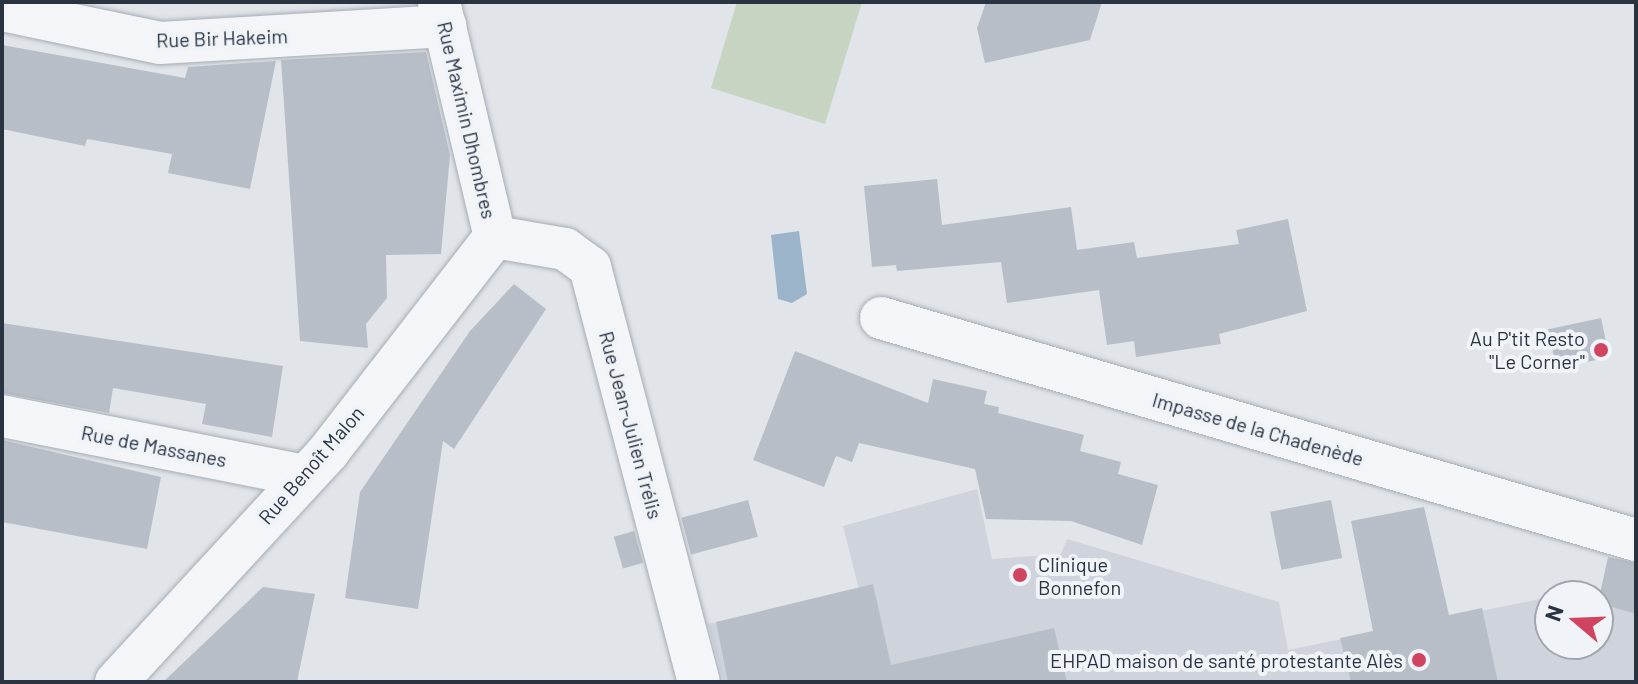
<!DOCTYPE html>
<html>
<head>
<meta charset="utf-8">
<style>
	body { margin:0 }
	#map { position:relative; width:1638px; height:684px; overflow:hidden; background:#e1e5ea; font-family:Barlow,sans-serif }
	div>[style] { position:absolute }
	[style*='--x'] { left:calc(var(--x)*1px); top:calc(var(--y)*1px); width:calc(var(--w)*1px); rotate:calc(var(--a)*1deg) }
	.built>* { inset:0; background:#cfd4dc }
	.green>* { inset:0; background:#c7d4c2 }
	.water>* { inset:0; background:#9bb4ca }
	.building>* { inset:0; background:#b8bec7; transform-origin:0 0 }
	.roads { filter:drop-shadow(0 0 2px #a6acb4) drop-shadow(0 0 2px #a6acb4) }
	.minor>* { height:42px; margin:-21px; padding:0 21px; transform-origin:21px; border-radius:21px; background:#f4f5f8 }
	.dots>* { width:22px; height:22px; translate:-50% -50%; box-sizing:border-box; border:4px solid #f0f3f7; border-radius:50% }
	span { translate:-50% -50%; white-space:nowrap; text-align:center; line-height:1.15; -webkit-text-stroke:8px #f0f3f7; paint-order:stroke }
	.street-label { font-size:20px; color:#293342 }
	.poi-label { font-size:20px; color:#293342 }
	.right { translate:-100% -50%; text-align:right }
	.left { translate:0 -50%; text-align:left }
	.frame { position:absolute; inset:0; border:4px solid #293342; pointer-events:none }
	.north { position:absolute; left:1534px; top:580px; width:80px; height:80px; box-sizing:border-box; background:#f0f3f7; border:2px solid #a0a6af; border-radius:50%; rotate:289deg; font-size:22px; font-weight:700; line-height:32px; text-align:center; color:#293342 }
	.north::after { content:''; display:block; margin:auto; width:28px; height:36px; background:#d04460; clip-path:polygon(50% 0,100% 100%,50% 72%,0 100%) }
</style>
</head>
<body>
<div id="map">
	<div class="built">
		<div style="clip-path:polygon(977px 489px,992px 559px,1061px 554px,1067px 539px,1279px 602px,1288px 650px,1550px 597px,1550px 644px,1598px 644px,1598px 602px,1636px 613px,1636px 682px,724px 682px,708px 624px,859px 590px,843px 526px)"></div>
	</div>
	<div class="green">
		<div style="clip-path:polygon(737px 2px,862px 2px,825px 124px,711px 88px)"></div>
	</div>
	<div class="water">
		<div style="clip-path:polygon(799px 231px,807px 294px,792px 303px,778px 299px,771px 235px)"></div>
	</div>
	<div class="building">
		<div style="clip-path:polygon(986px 2px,1102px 2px,1090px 40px,985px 63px,977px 28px)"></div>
		<div style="clip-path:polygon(2px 45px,185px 78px,188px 67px,276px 61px,250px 189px,168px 173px,172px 154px,87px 139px,85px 146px,2px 129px)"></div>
		<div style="clip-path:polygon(426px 52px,450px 155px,441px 254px,386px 255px,387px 298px,366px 324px,368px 348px,300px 341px,281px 60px)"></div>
		<div style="clip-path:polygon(937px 179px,942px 225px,1071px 207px,1077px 250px,1134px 242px,1137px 258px,1239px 244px,1236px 230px,1288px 219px,1307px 311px,1219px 334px,1221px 344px,1136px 357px,1134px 341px,1107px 345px,1099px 290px,1007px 303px,1001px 262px,897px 271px,896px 265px,872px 267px,864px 186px)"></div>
		<div style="clip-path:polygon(514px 284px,546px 309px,454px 449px,443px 441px,418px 609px,345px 598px,360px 492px,470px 331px)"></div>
		<div style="left:1601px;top:318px;width:40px;height:54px;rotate:78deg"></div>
		<div style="clip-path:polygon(2px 323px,283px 366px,272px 437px,202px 424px,206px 404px,113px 388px,109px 413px,2px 393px)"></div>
		<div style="clip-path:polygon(795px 351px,928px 403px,933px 379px,987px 391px,984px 404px,999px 407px,998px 413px,1084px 435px,1080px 451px,1121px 462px,1118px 474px,1158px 485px,1142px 545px,1071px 521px,986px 519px,975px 469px,859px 443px,852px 462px,836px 456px,824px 487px,753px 460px)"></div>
		<div style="clip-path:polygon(2px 440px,161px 477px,147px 549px,2px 522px)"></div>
		<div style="left:748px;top:500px;width:38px;height:69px;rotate:75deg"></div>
		<div style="left:1331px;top:500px;width:59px;height:62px;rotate:79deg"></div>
		<div style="clip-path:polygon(1424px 507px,1449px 615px,1482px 608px,1498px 682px,1351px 682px,1340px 638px,1373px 631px,1351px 521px)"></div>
		<div style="left:634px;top:531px;width:33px;height:21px;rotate:74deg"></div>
		<div style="clip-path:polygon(1608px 557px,1636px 563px,1636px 614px,1598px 603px)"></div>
		<div style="clip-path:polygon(873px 584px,891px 665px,1054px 628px,1067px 682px,728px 682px,716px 622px)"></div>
		<div style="clip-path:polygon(263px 587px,315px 594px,297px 682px,163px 682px)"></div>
	</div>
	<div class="roads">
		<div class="minor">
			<div style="--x:439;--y:2;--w:242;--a:76.6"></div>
			<div style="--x:2;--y:10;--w:161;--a:11.8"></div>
			<div style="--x:160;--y:43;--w:286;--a:-3.4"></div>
			<div style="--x:495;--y:237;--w:71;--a:9.7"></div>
			<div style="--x:565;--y:249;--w:31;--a:36"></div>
			<div style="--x:590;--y:267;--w:429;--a:75.3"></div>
			<div style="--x:881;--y:318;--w:787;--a:16.39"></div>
			<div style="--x:2;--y:416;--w:309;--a:11.2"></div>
			<div style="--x:116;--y:682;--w:313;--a:-47.3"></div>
			<div style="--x:328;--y:452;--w:272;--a:-52.2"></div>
		</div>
	</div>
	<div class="dots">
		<div style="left:1601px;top:350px;background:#d04460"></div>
		<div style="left:1020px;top:575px;background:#d04460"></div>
		<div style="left:1419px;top:660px;background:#d04460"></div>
	</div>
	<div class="street-label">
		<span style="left:222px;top:38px;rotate:-2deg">Rue Bir Hakeim</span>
		<span style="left:467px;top:120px;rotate:77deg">Rue Maximin Dhombres</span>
		<span style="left:631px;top:425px;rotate:75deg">Rue Jean-Julien Trélis</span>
		<span style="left:1258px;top:429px;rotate:16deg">Impasse de la Chadenède</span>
		<span style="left:154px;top:446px;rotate:11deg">Rue de Massanes</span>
		<span style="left:311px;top:465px;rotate:-49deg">Rue Benoît Malon</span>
	</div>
	<div class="poi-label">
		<span class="right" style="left:1585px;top:350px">Au P'tit Resto<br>"Le Corner"</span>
		<span class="left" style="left:1038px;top:576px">Clinique<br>Bonnefon</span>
		<span class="right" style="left:1403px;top:660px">EHPAD maison de santé protestante Alès</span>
	</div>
	<div class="frame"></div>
	<div class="north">N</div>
</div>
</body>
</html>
